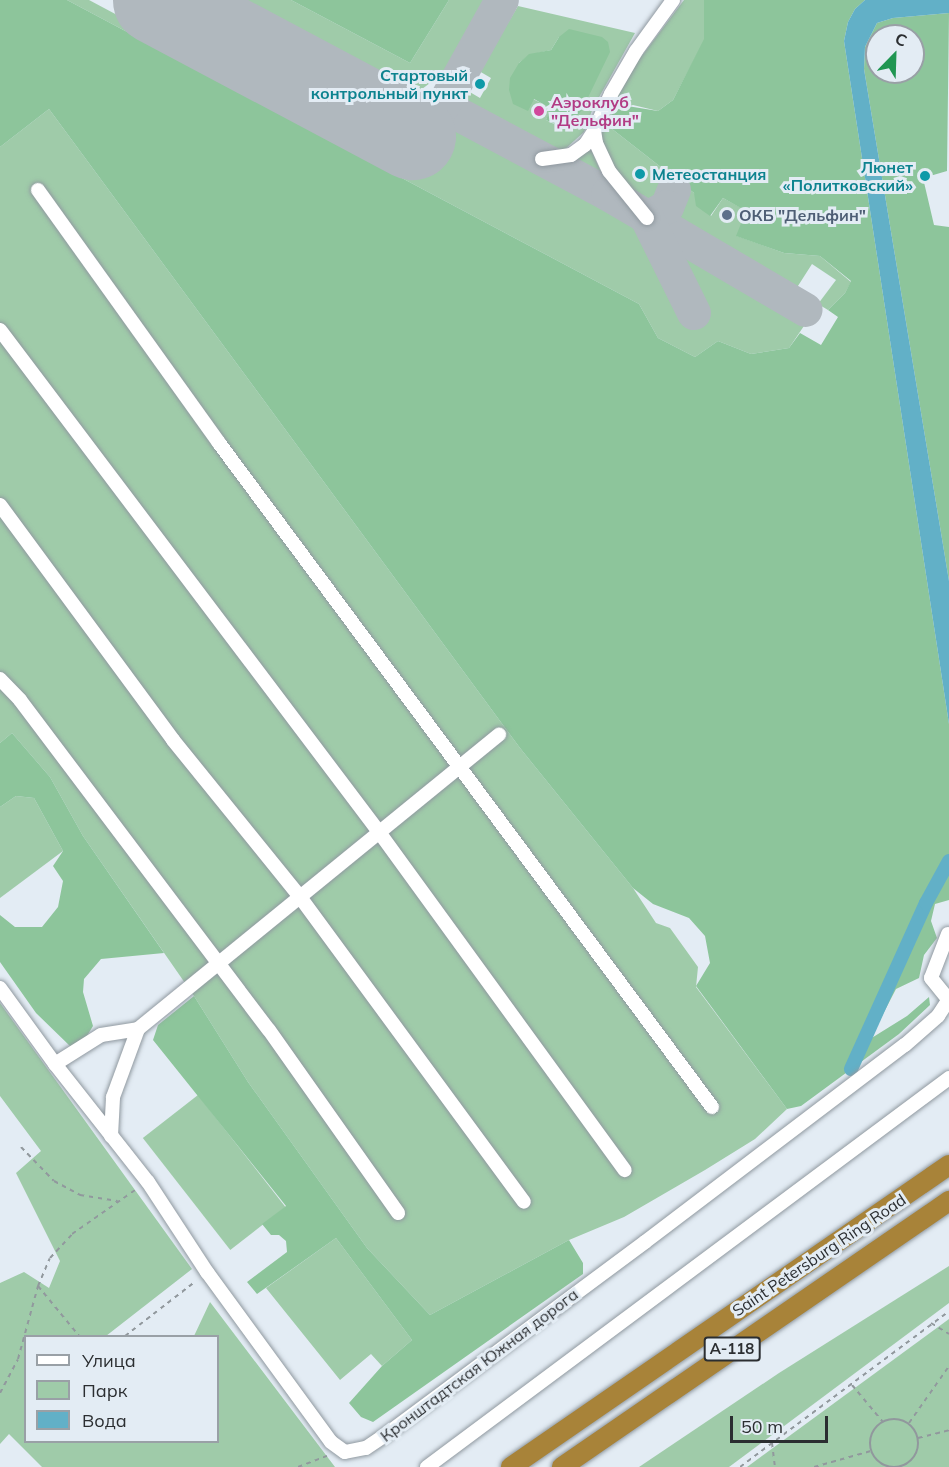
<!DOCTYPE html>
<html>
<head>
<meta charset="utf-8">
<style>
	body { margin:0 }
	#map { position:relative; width:949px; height:1467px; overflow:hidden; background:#e3ecf4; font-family:Mulish,sans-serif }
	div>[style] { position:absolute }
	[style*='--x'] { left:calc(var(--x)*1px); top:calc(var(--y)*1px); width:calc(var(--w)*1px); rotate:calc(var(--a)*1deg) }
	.green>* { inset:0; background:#9fcba9; transform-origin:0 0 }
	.forest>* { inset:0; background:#8dc59b }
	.water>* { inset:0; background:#62b0c7 }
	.canal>* { height:14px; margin:-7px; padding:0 7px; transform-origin:7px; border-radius:7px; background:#62b0c7 }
	.taxiway>* { height:34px; margin:-17px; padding:0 17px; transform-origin:17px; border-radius:17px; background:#b0b8be }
	.runway>* { height:87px; margin:-43.5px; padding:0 43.5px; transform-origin:43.5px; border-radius:43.5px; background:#b0b8be }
	.path>* { height:2px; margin-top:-1px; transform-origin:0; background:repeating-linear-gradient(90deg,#91989d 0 4.5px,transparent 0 9px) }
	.path>.ring { margin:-1px; padding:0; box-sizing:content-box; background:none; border:2px solid #91989d; border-radius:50% }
	.roads { filter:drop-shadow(0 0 2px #9099a0) drop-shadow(0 0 2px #9099a0) }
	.minor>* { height:14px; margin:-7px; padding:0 7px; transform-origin:7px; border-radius:7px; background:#fff }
	.highway>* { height:20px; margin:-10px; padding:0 10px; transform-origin:10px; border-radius:10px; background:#a88339 }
	.dots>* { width:16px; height:16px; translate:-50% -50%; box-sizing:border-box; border:3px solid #e3ecf4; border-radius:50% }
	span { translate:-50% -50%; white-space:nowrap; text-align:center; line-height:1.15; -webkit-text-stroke:6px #e3ecf4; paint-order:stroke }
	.shield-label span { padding:2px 4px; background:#e3ecf4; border:2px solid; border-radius:4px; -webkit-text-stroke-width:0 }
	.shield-label { font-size:15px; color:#2b2e31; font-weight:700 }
	.culture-label { font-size:16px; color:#0d838f; font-weight:700 }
	.right { translate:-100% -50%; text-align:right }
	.left { translate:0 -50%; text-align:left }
	.hotel-label { font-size:16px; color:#b23c85; font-weight:700 }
	.service-label { font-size:16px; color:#4e5e75; font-weight:700 }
	.street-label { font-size:16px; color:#2b2e31 }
	.legend { position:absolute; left:24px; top:1335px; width:195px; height:108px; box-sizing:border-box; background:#e3ecf4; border:2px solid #99a0a6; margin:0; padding:8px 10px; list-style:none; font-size:18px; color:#2b2e31 }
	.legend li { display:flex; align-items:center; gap:12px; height:30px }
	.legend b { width:30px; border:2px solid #99a0a6 }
	.north { position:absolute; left:865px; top:24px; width:60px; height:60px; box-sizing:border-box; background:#e3ecf4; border:2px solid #99a0a6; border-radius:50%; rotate:23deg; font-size:16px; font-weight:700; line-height:24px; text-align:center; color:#2b2e31 }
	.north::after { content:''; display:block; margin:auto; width:21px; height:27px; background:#209652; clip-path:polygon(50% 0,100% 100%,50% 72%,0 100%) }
	.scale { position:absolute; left:730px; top:1416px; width:98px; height:27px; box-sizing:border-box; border:3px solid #2b2e31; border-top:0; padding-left:8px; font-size:18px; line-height:21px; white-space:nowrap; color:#2b2e31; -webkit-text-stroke:4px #e3ecf4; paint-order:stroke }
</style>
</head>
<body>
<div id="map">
	<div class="green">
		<div style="clip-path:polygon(67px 0,89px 0,423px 178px,454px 118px,550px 167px,808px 320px,789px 348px,751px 354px,718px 341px,695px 357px,658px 338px,639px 304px)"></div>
		<div style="clip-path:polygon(230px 0,291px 0,410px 63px,449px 0,485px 0,464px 44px,442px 74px,422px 89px,409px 90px,397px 88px)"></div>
		<div style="clip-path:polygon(684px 0,704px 0,705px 39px,673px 100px,658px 111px,633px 105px,610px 111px,635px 65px)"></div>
		<div style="clip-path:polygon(evenodd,518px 6px,635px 33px,593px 108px,584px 132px,564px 150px,546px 152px,473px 114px,464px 100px,468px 91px,480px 98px,491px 78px,479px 71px,518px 6px,559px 37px,554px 124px,546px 120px,551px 108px,533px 99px,519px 63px,529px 55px,551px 50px,559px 37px)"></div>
		<div style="clip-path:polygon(49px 109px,520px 748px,633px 888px,656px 923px,670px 928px,698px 967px,696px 987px,787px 1109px,755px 1139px,705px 1170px,624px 1217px,569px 1240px,430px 1315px,367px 1248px,248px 1082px,194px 996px,83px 836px,50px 777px,12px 733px,0 743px,0 147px)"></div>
		<div style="clip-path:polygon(606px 121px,607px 125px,694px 193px,711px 216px,723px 198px,747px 211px,737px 236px,784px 253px,820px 256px,851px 282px,845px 293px,828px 310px,818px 304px,836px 280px,812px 264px,796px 289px,777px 291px,661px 222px,634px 197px,605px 154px,600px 132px)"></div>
		<div style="clip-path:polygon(590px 147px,600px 170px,617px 193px,564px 162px)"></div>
		<div style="clip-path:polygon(16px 796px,34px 798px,63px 851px,0 898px,0 807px)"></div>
		<div style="clip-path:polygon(0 1003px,192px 1269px,106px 1336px,26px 1336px,26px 1442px,218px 1442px,218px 1336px,194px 1336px,210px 1302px,335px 1467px,42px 1467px,9px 1434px,0 1444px,0 1283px,24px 1272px,49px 1288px,60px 1261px,16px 1173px,41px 1151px,0 1096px)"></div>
		<div style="left:198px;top:1095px;width:142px;height:70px;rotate:52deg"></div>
		<div style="clip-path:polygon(336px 1238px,412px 1340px,382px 1366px,371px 1354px,340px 1380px,266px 1288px)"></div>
		<div style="clip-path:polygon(949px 1266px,949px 1303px,729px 1467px,639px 1467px,779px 1373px)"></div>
		<div style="clip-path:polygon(949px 1319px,949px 1467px,747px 1467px)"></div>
	</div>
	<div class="forest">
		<div style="clip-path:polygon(0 0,67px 0,639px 304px,658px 338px,695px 357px,718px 341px,751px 354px,789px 348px,800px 333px,821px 345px,838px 317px,828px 310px,845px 293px,851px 281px,820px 256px,784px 253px,736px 236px,746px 211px,723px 198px,710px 216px,696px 206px,694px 193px,607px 125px,610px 111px,621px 105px,658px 111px,673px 100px,704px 39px,704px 0,865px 0,855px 9px,848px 22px,844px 41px,949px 724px,949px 900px,935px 904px,931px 921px,937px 938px,924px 955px,919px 978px,896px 989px,870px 1039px,907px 1016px,929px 997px,930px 1005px,899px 1034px,801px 1106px,787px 1109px,696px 986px,710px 963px,705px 936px,689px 918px,653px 904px,633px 888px,520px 748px,49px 109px,0 147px)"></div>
		<div style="clip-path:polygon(291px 0,449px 0,410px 63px)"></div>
		<div style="clip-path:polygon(evenodd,949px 13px,947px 171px,923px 178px,934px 225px,949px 227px,949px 581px,864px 69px,865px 47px,877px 23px,893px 18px,949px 13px,877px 36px,913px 36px,913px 72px,877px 72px,877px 36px)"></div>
		<div style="clip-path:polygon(569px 29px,602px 37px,608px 42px,610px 52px,582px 110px,571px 123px,562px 127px,546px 120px,550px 108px,534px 99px,528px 111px,513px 104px,509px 90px,510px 78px,519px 63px,529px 54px,551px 50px,559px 37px)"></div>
		<div style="clip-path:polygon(12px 733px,50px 777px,83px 836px,164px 953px,101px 959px,84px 979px,83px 992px,93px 1026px,82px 1044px,71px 1047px,36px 1013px,0 962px,0 915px,15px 927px,42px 927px,58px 907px,63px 881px,53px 866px,63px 851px,34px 798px,16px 796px,0 807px,0 743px)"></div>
		<div style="clip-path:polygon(194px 996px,248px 1082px,367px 1248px,430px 1315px,569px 1240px,583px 1263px,583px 1274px,373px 1422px,361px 1417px,349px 1403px,382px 1366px,412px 1340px,336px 1238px,257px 1294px,247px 1282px,287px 1252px,286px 1241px,279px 1235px,271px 1235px,262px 1224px,286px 1206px,153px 1040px,158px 1025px)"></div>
	</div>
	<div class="water">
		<div style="clip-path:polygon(865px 0,949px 0,949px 13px,893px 18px,877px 23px,865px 47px,864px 69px,949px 581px,949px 724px,844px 41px,848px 22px,855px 9px)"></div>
	</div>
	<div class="canal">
		<div style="--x:851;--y:1069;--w:182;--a:-65.7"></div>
		<div style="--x:926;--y:903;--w:48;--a:-61.3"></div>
	</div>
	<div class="taxiway">
		<div style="--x:443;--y:106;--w:187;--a:28.1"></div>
		<div style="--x:608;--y:194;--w:229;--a:30.4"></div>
		<div style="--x:412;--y:136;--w:14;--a:-25"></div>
		<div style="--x:425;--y:130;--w:30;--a:-53"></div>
		<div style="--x:443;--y:106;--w:121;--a:-60.9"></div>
		<div style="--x:674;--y:190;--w:18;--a:112"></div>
		<div style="--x:667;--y:207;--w:23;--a:151"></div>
		<div style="--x:647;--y:218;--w:106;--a:63.7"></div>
	</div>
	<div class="runway">
		<div style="--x:156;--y:0;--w:290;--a:28"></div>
	</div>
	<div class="path">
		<div style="--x:21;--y:1147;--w:47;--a:45.9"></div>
		<div style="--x:54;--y:1181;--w:30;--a:28"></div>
		<div style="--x:80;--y:1195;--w:38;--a:9"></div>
		<div style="--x:38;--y:1286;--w:65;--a:50.6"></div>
		<div style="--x:931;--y:1323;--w:21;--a:31"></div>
		<div style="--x:125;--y:1336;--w:90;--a:-37.8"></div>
		<div style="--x:852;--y:1385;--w:48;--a:50"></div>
		<div style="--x:0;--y:1393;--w:38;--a:-62"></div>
		<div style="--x:18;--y:1359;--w:76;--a:-74.7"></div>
		<div style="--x:38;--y:1286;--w:30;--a:-67"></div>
		<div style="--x:50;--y:1258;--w:33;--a:-47"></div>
		<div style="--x:72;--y:1234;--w:80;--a:-34.9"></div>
		<div class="ring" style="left:870px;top:1419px;width:46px;height:46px"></div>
		<div style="--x:909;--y:1423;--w:70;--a:-54.9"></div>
		<div style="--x:918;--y:1438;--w:32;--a:-14"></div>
		<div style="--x:772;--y:1443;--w:24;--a:83"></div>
		<div style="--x:298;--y:1467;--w:31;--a:-21"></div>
		<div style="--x:740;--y:1467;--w:261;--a:-36.7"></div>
		<div style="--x:814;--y:1467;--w:59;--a:-15.7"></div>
	</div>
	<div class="roads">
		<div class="minor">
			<div style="--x:542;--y:159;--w:29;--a:-8"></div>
			<div style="--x:571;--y:155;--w:17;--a:-36"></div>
			<div style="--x:585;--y:145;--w:17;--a:-57"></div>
			<div style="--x:38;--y:190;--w:311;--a:54.4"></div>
			<div style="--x:219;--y:443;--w:827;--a:53.41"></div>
			<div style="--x:647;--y:218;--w:60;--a:-129"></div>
			<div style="--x:609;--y:171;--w:31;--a:-115"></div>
			<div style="--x:596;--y:143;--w:12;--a:-99"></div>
			<div style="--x:594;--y:131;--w:41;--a:-65.3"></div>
			<div style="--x:611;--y:94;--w:50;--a:-59.8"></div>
			<div style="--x:636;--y:51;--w:63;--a:-54"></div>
			<div style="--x:0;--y:330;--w:629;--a:52.95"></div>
			<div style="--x:379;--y:832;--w:418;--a:54"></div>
			<div style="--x:0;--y:505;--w:292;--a:53.6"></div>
			<div style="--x:173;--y:740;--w:202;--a:51"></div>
			<div style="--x:300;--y:897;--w:378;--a:53.7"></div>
			<div style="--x:0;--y:679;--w:29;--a:46"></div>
			<div style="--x:20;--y:700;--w:413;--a:53"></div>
			<div style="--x:269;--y:1030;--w:224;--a:54.8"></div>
			<div style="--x:948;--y:934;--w:47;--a:111.1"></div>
			<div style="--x:931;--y:978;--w:28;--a:51"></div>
			<div style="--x:0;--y:988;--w:94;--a:54.1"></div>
			<div style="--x:55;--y:1064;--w:150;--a:51.8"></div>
			<div style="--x:148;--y:1182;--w:108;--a:56.8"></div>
			<div style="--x:207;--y:1272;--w:210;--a:53.9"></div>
			<div style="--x:331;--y:1442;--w:17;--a:36"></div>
			<div style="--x:345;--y:1452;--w:21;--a:-11"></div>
			<div style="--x:366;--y:1448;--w:27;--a:-34"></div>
			<div style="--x:388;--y:1433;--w:320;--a:-36.6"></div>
			<div style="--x:645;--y:1242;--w:326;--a:-37.2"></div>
			<div style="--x:905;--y:1045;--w:44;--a:-41.3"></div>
			<div style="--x:938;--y:1016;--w:20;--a:-57"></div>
			<div style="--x:55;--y:1064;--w:54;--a:-32.2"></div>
			<div style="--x:101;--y:1035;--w:37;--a:-9"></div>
			<div style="--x:138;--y:1029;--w:466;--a:-39.2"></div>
			<div style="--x:111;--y:1136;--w:39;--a:-87"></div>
			<div style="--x:113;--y:1097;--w:72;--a:-69.8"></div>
			<div style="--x:427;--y:1467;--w:651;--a:-36.69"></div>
		</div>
		<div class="highway">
			<div style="--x:511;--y:1467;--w:532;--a:-34.59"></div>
			<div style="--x:562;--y:1467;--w:470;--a:-34.5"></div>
		</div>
	</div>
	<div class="dots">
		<div style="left:480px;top:84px;background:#0f9aa8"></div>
		<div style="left:539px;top:111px;background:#d1479c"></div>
		<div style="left:640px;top:174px;background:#0f9aa8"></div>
		<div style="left:925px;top:176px;background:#0f9aa8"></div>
		<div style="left:727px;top:215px;background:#5c6f8a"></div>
	</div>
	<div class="shield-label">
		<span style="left:732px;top:1349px">А-118</span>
	</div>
	<div class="culture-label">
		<span class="right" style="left:468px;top:84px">Стартовый<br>контрольный пункт</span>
		<span class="right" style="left:913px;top:176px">Люнет<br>«Политковский»</span>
		<span class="left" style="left:652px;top:174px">Метеостанция</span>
	</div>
	<div class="hotel-label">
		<span class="left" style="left:551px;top:111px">Аэроклуб<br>"Дельфин"</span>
	</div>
	<div class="service-label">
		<span class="left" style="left:739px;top:215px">ОКБ "Дельфин"</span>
	</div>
	<div class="street-label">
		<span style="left:819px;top:1255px;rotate:-34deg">Saint Petersburg Ring Road</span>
		<span style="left:479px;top:1365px;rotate:-37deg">Кронштадтская Южная дорога</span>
	</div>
	<ul class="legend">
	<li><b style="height:8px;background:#fff"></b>Улица</li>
	<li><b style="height:16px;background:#9fcba9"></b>Парк</li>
	<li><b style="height:16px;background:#62b0c7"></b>Вода</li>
	</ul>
	<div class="north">С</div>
	<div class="scale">50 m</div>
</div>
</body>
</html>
